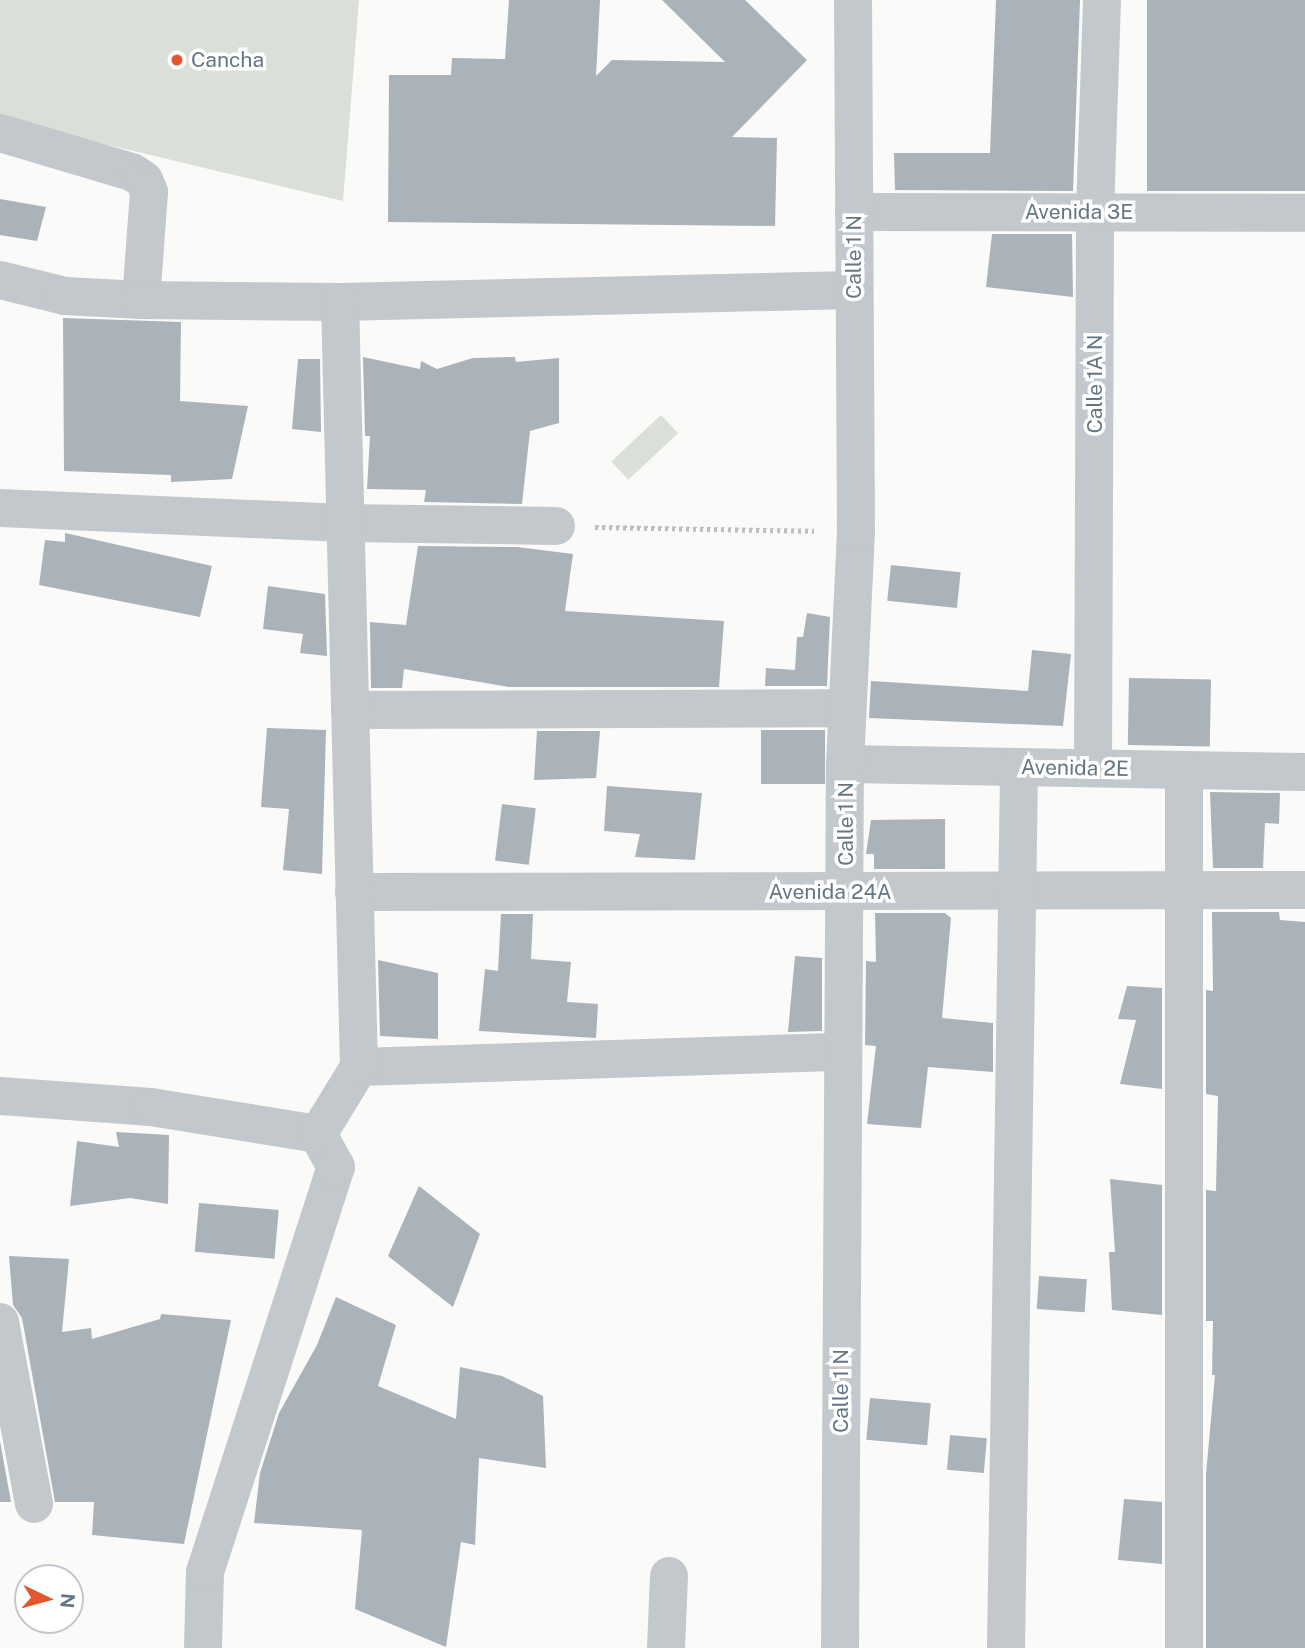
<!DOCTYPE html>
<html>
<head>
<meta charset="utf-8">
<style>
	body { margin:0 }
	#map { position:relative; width:1305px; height:1648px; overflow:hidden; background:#fafaf8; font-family:"Public Sans",sans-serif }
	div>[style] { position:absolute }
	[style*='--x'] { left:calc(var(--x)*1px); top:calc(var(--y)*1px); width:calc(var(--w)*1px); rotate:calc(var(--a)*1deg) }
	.green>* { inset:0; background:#dadfd7; transform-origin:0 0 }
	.building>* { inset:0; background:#aab3b9; transform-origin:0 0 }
	.path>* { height:4.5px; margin-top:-2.25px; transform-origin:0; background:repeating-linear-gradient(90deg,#bbbfc2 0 3.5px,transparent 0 7px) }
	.minor>* { height:38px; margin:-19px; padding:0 19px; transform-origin:19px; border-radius:19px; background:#c3c8cc }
	.dots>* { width:19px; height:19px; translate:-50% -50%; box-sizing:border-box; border:4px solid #fff; border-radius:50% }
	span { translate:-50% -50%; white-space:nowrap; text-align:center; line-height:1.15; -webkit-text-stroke:7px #fff; paint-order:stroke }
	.poi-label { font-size:21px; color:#657683 }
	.left { translate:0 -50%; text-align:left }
	.street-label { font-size:21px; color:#657683 }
	.north { position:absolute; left:14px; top:1564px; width:70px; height:70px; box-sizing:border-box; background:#fff; border:2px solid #c1c8cd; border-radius:50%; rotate:95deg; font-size:19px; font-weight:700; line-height:28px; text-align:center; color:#657683 }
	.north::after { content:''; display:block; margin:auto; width:24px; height:32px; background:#e4572e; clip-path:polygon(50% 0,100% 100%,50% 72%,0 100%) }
</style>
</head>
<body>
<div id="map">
	<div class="green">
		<div style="clip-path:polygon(0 0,359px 0,343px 201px,0 119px)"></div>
		<div style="left:661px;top:415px;width:25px;height:68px;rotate:47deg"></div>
	</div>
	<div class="building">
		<div style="clip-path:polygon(509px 0,600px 0,596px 76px,612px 60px,725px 62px,662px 0,745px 0,807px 60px,732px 137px,777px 138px,775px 226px,388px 222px,389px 75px,451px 75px,452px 58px,505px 59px)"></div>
		<div style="clip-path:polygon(996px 0,1080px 0,1073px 191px,895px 190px,894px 153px,990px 153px)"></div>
		<div style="left:1147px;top:0;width:158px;height:191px"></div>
		<div style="clip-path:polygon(0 199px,46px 207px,37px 241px,0 235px)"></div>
		<div style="clip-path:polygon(992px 234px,1072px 234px,1073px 297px,986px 287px)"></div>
		<div style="clip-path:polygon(63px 318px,181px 322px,180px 401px,248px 406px,232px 479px,171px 482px,171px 475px,64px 471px)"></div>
		<div style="clip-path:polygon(363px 357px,420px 369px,421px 361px,437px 369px,473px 358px,515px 357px,516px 362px,559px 358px,559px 423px,530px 431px,522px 504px,424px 502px,426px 490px,367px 489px,370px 436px,365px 436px)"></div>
		<div style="clip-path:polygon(298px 359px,320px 359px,321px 432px,292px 429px)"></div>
		<div style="clip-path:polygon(65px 533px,212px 566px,200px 617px,39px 585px,45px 540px,65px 542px)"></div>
		<div style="clip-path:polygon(418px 546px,517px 547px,573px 554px,565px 611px,724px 621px,719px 687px,509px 687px,404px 669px,402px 688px,371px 688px,370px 622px,406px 625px)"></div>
		<div style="left:891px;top:565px;width:70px;height:36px;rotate:6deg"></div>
		<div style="clip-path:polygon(268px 586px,325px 594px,327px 656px,300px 653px,303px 634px,263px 629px)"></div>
		<div style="clip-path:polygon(807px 613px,830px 617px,827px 686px,765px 686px,766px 668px,795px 670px,797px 637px,803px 637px)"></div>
		<div style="clip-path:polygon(1032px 650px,1071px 654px,1063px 726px,869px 718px,871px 681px,1028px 691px)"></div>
		<div style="left:1129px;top:678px;width:82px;height:67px;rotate:1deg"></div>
		<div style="clip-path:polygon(267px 728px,326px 730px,322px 874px,283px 870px,289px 809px,261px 807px)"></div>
		<div style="left:761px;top:730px;width:64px;height:54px"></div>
		<div style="clip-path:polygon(537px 731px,600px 731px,596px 778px,534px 780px)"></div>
		<div style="clip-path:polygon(607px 786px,702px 793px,695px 860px,635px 857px,640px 834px,604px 831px)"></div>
		<div style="clip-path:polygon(1210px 792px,1280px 793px,1279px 824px,1265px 823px,1263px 868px,1213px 868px)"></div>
		<div style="left:502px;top:804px;width:34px;height:57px;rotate:7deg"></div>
		<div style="clip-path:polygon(945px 819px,945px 869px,874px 869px,874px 854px,866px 854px,871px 820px)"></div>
		<div style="clip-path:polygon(1212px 912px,1279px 912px,1280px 920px,1305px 922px,1305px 1648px,1206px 1648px,1206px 1474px,1215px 1375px,1212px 1375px,1213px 1321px,1206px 1321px,1206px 1190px,1216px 1191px,1218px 1096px,1206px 1094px,1206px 990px,1213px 991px)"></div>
		<div style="clip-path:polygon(875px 913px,945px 913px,951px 918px,942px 1018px,993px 1023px,993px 1072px,928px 1067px,921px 1128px,867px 1124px,876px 1046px,865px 1045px,866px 961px,876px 962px)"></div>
		<div style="clip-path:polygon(501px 914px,533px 914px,531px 959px,571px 962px,567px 1002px,598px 1004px,596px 1038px,479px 1031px,485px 969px,498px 971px)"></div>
		<div style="clip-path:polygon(795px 956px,822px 958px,822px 1031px,788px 1032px)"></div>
		<div style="clip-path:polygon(378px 960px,438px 973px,438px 1039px,380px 1036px)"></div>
		<div style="clip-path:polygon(1127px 986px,1162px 988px,1162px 1089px,1120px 1084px,1136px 1020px,1118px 1019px)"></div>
		<div style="clip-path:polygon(116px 1132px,169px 1135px,168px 1204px,130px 1198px,70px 1206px,77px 1141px,119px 1147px)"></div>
		<div style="clip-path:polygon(1110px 1179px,1162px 1185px,1162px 1315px,1112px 1310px,1109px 1252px,1115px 1252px)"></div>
		<div style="clip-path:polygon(419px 1186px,480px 1234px,453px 1307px,388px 1256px)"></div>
		<div style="left:199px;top:1203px;width:80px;height:49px;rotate:5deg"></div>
		<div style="clip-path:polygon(9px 1256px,69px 1259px,62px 1332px,91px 1328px,92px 1339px,160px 1319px,161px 1314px,231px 1320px,184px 1544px,92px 1535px,94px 1502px,55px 1502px,22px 1318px,13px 1305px)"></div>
		<div style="left:1039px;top:1276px;width:48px;height:33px;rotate:4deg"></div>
		<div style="clip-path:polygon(336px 1297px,396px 1325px,378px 1386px,456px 1419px,460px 1367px,502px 1376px,543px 1396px,546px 1468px,479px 1458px,475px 1545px,461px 1542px,446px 1647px,355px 1609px,362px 1530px,254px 1523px,260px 1473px,279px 1413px,317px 1345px)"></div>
		<div style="left:870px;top:1398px;width:61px;height:42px;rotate:5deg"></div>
		<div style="left:950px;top:1435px;width:37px;height:35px;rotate:5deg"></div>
		<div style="clip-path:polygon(0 1441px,11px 1502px,0 1502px)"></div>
		<div style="clip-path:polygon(1124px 1499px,1162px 1502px,1162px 1564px,1118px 1560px)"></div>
	</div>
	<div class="path">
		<div style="--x:595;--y:527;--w:219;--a:1"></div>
	</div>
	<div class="minor">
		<div style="--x:0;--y:133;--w:138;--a:16.5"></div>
		<div style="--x:132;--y:172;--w:14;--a:34"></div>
		<div style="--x:144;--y:180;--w:13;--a:67"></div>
		<div style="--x:149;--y:192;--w:108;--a:94.2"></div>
		<div style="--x:854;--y:212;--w:451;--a:0.1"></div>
		<div style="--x:0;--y:280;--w:67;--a:13.8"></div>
		<div style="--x:65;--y:296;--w:76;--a:3"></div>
		<div style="--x:141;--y:300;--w:199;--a:0.6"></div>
		<div style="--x:340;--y:302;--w:513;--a:-1.34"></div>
		<div style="--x:0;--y:508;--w:345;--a:2.5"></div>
		<div style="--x:345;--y:523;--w:211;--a:0.8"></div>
		<div style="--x:350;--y:710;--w:497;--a:-0.2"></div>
		<div style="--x:845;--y:764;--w:460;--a:1"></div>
		<div style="--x:1093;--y:768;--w:556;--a:-89.79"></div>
		<div style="--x:1095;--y:212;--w:212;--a:-88.1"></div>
		<div style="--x:354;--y:892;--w:951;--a:-0.12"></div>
		<div style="--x:359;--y:1067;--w:484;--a:-1.8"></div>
		<div style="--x:0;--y:1096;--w:151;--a:4.2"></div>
		<div style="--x:151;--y:1107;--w:169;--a:9.2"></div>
		<div style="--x:0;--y:1322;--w:185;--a:79.4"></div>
		<div style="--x:203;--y:1648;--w:76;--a:-88.5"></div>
		<div style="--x:205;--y:1572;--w:426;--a:-72.1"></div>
		<div style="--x:336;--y:1167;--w:38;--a:-119"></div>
		<div style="--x:318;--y:1134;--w:79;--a:-58.5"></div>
		<div style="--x:359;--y:1067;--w:765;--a:-91.42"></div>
		<div style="--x:666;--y:1648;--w:72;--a:-87.6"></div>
		<div style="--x:840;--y:1648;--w:884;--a:-89.68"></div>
		<div style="--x:845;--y:764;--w:232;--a:-87.3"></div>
		<div style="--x:856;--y:532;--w:532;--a:-90.32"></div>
		<div style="--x:1006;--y:1648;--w:881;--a:-89.15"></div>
		<div style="--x:1184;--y:1648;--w:878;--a:-90"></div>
	</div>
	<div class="dots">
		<div style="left:177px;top:60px;background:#e4572e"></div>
	</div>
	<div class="poi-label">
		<span class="left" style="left:191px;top:60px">Cancha</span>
	</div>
	<div class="street-label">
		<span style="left:1079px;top:212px">Avenida 3E</span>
		<span style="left:854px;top:257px;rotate:-90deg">Calle 1 N</span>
		<span style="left:1095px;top:384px;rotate:-90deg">Calle 1A N</span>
		<span style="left:1075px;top:768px;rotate:1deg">Avenida 2E</span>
		<span style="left:846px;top:824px;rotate:-90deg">Calle 1 N</span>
		<span style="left:830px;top:892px">Avenida 24A</span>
		<span style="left:841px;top:1391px;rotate:-90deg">Calle 1 N</span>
	</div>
	<div class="north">N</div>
</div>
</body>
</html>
